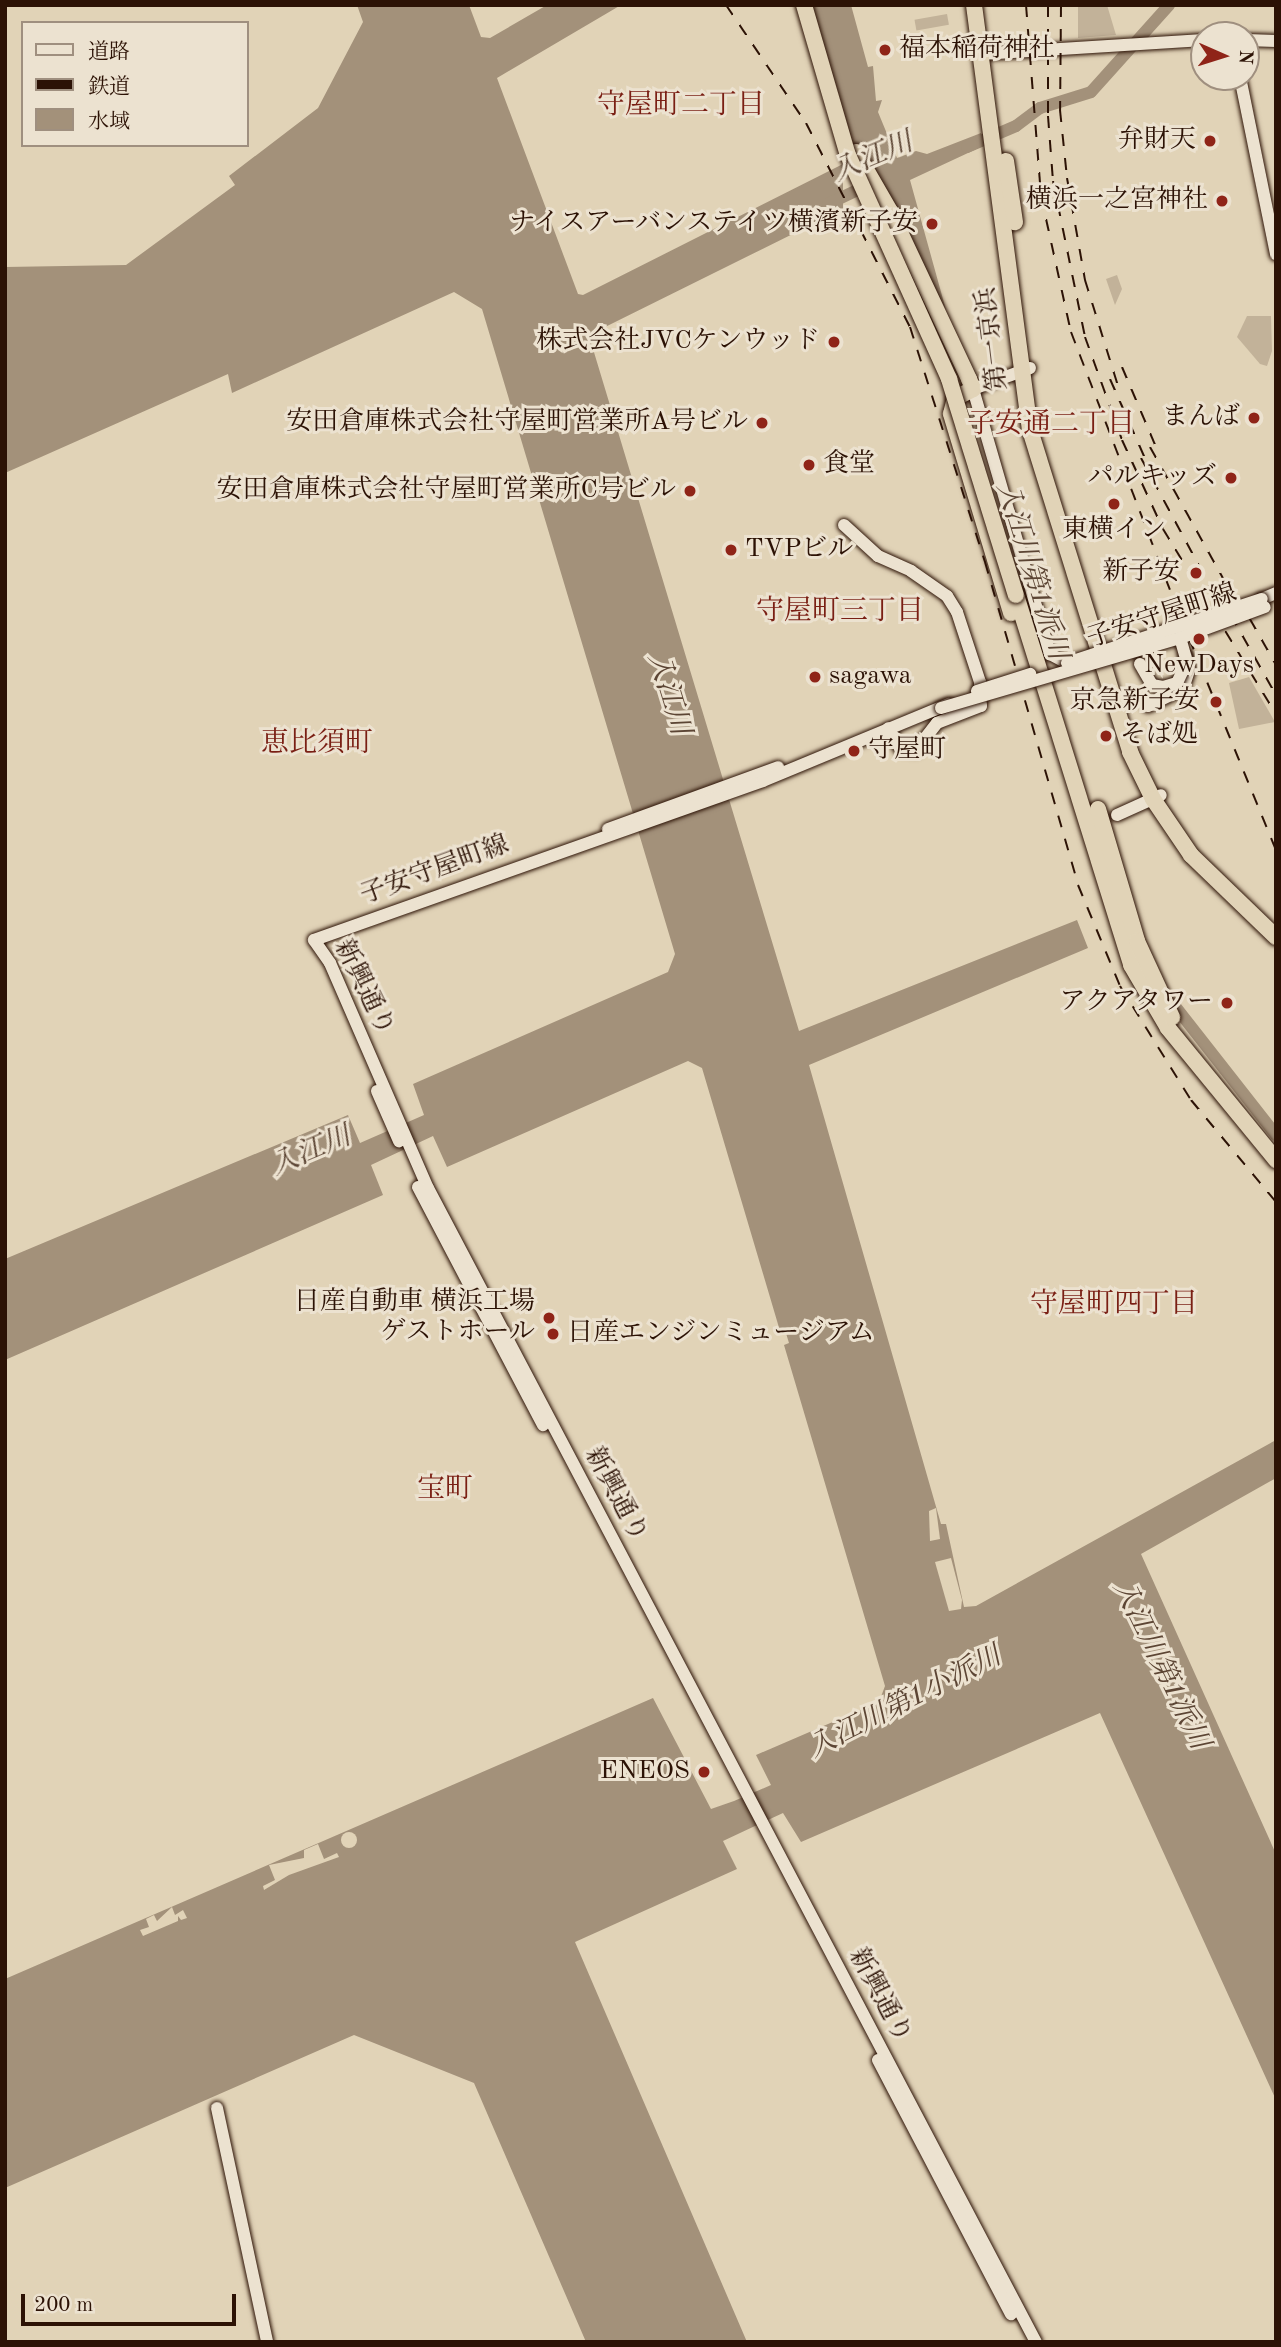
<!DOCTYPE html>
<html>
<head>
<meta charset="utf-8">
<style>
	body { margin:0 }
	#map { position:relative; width:1281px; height:2347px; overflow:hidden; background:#e1d3b7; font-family:"Old Standard TT","Noto Serif JP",serif }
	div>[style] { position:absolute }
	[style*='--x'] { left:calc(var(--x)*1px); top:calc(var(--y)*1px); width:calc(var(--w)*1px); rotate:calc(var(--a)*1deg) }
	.green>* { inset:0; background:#c2b299; transform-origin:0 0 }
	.water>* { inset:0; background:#a3917a }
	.pier>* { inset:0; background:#e1d3b7 }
	.round { border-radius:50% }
	.river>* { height:12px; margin:-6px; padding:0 6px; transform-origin:6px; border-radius:6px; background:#a3917a }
	.roads { filter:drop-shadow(0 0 2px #2c1205) drop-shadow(0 0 2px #2c1205) }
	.secondary>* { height:12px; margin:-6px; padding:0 6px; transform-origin:6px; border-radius:6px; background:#ece2d0 }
	.highway>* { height:16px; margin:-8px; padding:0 8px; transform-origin:8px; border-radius:8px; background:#e1d3b7 }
	.rail>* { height:2px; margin-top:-1px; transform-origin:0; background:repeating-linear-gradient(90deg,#2c1205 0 12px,transparent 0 24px) }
	.bridges { filter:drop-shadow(0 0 2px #2c1205) drop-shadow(0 0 2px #2c1205) }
	.secondary-bridge>* { height:12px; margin:-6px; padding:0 6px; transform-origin:6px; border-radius:6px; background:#ece2d0 }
	.highway-bridge>* { height:16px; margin:-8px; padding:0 8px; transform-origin:8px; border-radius:8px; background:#e1d3b7 }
	.dots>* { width:19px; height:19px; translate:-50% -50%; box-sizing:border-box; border:4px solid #ece2d0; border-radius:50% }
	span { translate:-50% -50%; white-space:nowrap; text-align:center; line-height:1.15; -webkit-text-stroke:6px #ece2d0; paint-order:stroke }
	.poi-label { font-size:26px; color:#2c1205 }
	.left { translate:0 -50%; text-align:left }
	.right { translate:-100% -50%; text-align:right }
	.street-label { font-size:26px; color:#2c1205 }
	.neighbourhood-label { font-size:28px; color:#7a1f14 }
	.water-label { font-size:28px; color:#5c4534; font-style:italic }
	.frame { position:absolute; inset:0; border:7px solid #2c1205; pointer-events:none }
	.legend { position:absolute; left:21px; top:21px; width:228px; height:126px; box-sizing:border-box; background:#ece2d0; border:2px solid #9f8f7f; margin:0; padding:9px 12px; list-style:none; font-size:21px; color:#2c1205 }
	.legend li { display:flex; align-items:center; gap:14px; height:35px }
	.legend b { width:35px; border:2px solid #9f8f7f }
	.north { position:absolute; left:1190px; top:21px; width:70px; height:70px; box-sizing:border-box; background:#ece2d0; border:2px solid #9f8f7f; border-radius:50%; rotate:93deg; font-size:19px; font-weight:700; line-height:28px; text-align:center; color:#2c1205 }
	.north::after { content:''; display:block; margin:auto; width:24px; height:32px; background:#8f2418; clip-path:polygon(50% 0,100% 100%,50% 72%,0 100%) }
	.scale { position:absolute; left:21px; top:2294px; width:215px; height:32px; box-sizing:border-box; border:4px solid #2c1205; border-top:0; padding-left:9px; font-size:21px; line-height:24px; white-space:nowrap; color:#2c1205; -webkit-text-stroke:5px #ece2d0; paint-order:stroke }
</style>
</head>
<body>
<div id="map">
	<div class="green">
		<div style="clip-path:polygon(1078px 5px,1107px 5px,1116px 35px,1078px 38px)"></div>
		<div style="left:947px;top:14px;width:11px;height:33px;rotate:80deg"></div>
		<div style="clip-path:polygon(1117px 275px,1122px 289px,1115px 305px,1106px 279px)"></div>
		<div style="clip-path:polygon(1247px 316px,1271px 316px,1272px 351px,1267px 366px,1260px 364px,1237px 337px)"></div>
		<div style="clip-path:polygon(1249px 677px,1275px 722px,1239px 729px,1229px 683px)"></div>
	</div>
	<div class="water">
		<div style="clip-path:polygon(357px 5px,469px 5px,481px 37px,490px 38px,547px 5px,621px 5px,497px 78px,578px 294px,583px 295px,843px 164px,843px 209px,593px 333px,590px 339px,799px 1031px,1077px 920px,1088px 948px,809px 1065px,941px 1524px,946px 1524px,964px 1607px,976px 1606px,1276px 1440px,1276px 1478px,1141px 1554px,1276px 1854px,1276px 2100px,1100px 1713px,801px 1842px,783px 1813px,723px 1841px,737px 1869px,575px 1942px,747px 2342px,586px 2342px,474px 2083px,354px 2035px,5px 2188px,5px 1979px,653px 1698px,711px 1809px,734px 1801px,771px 1785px,756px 1755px,879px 1702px,885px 1686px,784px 1345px,789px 1343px,785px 1330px,780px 1331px,702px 1068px,688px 1061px,447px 1167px,433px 1136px,371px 1165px,383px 1195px,5px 1360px,5px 1259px,348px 1115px,360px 1143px,424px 1115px,413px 1084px,668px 972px,675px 954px,482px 309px,454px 292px,232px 393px,228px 374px,5px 473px,5px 267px,126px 265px,235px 185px,229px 176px,318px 108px,363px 22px)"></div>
		<div style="clip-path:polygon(800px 5px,851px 5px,868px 67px,873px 66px,876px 101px,882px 100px,878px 112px,897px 158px,916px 151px,927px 154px,981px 133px,983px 146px,910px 180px,946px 310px,882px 188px,847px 174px)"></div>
	</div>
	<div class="pier">
		<div style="clip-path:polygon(936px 1508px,940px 1539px,930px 1541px,929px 1511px)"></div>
		<div style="clip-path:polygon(951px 1558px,962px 1600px,961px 1609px,949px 1611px,935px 1562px)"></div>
		<div class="round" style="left:341px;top:1832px;width:16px;height:16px"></div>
		<div style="clip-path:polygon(318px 1844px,324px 1859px,337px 1853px,339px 1857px,289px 1875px,264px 1890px,263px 1886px,275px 1880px,269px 1865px,304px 1858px,304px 1850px)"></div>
		<div style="clip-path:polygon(172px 1907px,175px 1915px,183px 1910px,187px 1918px,181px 1920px,178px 1916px,178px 1921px,143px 1936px,140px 1930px,149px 1927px,146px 1919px,154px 1915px,157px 1921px)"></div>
	</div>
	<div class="river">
		<div style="--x:967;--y:147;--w:53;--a:-23.2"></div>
		<div style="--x:1016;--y:126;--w:30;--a:-37"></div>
		<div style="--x:1040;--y:108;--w:53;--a:-17.4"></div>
		<div style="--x:1091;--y:92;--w:117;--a:-48.1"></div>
		<div style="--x:828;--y:204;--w:44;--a:-25.4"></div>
		<div style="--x:1167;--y:996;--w:177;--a:51.9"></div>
	</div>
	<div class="roads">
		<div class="secondary">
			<div style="--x:1246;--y:40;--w:30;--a:2"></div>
			<div style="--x:981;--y:54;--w:223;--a:-3.6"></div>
			<div style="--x:1240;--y:77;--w:181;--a:78.5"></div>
			<div style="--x:1030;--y:368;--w:61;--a:159.8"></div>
			<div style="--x:973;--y:389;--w:276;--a:73.8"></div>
			<div style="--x:1050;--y:654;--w:19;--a:28"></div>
			<div style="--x:844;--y:525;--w:46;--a:42.4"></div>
			<div style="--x:878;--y:556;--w:36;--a:24"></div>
			<div style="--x:911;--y:571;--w:44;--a:34.8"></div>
			<div style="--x:947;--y:596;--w:19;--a:58"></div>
			<div style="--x:957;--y:612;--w:74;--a:71.8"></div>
			<div style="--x:980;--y:682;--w:24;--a:88"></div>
			<div style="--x:981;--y:706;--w:47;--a:158.9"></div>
			<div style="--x:937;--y:723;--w:34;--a:128"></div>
			<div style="--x:916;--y:750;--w:16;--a:-173"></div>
			<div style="--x:900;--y:748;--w:23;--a:-121"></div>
			<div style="--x:1262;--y:599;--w:15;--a:-23"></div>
			<div style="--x:1148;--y:706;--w:39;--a:-26"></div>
			<div style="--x:1183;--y:689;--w:20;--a:-72"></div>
			<div style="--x:1189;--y:670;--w:14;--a:-102"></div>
			<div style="--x:1117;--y:815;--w:48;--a:-24.4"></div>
			<div style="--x:608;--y:829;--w:181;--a:-20"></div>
			<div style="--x:314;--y:940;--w:28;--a:55"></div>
			<div style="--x:330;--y:963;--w:245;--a:66.5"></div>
			<div style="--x:428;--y:1188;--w:1304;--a:62.22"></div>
			<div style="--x:314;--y:940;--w:476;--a:-19.5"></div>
			<div style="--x:763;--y:781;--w:201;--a:-22.5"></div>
			<div style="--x:377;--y:1091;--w:55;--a:66.3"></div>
			<div style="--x:418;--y:1187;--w:269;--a:62.3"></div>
			<div style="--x:878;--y:2060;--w:287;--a:62.4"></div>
			<div style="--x:217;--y:2108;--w:239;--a:77.9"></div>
		</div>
		<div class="highway">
			<div style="--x:974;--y:5;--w:429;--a:82.5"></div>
			<div style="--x:1030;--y:430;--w:337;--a:72.7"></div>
			<div style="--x:1130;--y:752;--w:52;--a:63.9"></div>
			<div style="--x:1153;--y:799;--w:68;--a:55.8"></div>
			<div style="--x:1191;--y:855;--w:118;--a:44"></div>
			<div style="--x:856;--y:152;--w:68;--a:60"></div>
			<div style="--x:890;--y:211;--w:186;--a:64.8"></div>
			<div style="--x:969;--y:379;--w:11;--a:68"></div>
			<div style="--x:973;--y:389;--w:20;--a:153"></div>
			<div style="--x:955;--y:398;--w:16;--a:104"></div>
			<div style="--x:951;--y:414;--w:208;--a:73.2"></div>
			<div style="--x:1006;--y:161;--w:62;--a:81.6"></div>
			<div style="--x:1016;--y:595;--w:387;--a:72.7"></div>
			<div style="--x:1131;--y:965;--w:73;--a:59.6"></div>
			<div style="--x:1168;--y:1028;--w:171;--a:50.7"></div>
			<div style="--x:1098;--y:809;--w:138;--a:73.5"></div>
			<div style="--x:1137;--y:941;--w:84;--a:65.3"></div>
		</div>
	</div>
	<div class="rail">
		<div style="--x:726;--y:5;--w:143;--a:55.9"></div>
		<div style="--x:806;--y:123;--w:229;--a:63"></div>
		<div style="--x:910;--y:327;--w:247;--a:72.3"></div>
		<div style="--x:985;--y:562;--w:336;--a:73.9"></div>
		<div style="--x:1078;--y:885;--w:109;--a:67.4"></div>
		<div style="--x:1120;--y:986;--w:134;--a:58.1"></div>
		<div style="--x:1191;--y:1100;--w:133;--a:50.2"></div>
		<div style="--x:1026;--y:5;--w:192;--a:85.5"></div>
		<div style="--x:1041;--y:196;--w:139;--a:77.6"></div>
		<div style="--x:1071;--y:332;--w:304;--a:69"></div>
		<div style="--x:1180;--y:616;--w:253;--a:67.7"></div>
		<div style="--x:1048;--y:5;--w:111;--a:90"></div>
		<div style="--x:1048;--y:116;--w:65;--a:85.6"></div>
		<div style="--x:1053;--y:181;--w:159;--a:78.4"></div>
		<div style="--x:1085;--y:337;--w:109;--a:70.2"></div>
		<div style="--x:1122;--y:440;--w:98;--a:65.3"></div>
		<div style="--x:1163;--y:529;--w:217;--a:58.6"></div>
		<div style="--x:1061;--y:5;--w:105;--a:90.5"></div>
		<div style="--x:1060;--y:110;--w:68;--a:84.1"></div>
		<div style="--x:1067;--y:178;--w:104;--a:80"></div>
		<div style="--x:1085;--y:280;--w:111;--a:72.7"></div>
		<div style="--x:1122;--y:367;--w:95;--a:67"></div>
		<div style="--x:1110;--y:379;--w:94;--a:66.2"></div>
		<div style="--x:1150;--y:447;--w:185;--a:60.9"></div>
		<div style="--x:1141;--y:458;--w:165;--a:61.7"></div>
		<div style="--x:1219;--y:594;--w:116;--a:60.6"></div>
		<div style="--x:1238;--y:598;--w:77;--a:60.4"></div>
	</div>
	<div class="bridges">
		<div class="secondary-bridge">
			<div style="--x:1067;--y:663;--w:205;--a:-18.2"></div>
			<div style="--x:1140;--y:664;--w:24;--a:60"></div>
			<div style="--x:1152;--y:685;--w:11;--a:10"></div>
			<div style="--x:1163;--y:687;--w:15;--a:-16"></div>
			<div style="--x:1177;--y:683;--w:23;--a:-65"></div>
			<div style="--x:1187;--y:662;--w:25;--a:-106"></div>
			<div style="--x:977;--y:691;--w:56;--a:-17.8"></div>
			<div style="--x:941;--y:708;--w:249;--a:-16.3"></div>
			<div style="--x:1180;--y:638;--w:90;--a:-20"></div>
		</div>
		<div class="highway-bridge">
			<div style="--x:804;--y:5;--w:156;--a:73.7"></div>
			<div style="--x:848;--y:155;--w:246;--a:65.7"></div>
			<div style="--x:949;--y:379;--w:226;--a:72.8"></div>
		</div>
	</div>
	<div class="dots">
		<div style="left:885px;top:50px;background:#8f2418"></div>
		<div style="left:1210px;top:141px;background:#8f2418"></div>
		<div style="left:1222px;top:201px;background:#8f2418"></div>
		<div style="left:932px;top:224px;background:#8f2418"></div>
		<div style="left:834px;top:342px;background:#8f2418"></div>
		<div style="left:1254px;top:418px;background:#8f2418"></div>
		<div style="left:762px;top:423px;background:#8f2418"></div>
		<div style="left:809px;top:465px;background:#8f2418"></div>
		<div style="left:1231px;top:478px;background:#8f2418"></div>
		<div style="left:690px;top:491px;background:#8f2418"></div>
		<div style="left:1114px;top:504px;background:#8f2418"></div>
		<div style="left:731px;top:550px;background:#8f2418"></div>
		<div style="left:1196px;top:573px;background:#8f2418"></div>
		<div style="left:1199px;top:639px;background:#8f2418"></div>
		<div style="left:815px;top:677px;background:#8f2418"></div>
		<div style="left:1216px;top:702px;background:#8f2418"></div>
		<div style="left:1106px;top:736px;background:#8f2418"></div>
		<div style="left:854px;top:751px;background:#8f2418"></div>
		<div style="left:1227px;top:1003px;background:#8f2418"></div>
		<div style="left:549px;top:1318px;background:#8f2418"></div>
		<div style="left:553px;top:1334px;background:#8f2418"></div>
		<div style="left:704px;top:1772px;background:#8f2418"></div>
	</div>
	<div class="poi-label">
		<span class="left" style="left:899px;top:50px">福本稲荷神社</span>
		<span class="right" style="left:1196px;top:141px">弁財天</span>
		<span class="right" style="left:1208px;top:201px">横浜一之宮神社</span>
		<span class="right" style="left:918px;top:224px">ナイスアーバンステイツ横濱新子安</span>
		<span class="right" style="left:820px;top:342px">株式会社JVCケンウッド</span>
		<span class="right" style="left:1240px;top:418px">まんば</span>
		<span class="right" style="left:748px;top:423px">安田倉庫株式会社守屋町営業所A号ビル</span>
		<span class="left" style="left:823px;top:465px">食堂</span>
		<span class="right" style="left:1217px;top:478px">パルキッズ</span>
		<span class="right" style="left:676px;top:491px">安田倉庫株式会社守屋町営業所C号ビル</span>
		<span style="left:1114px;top:531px">東横イン</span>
		<span class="left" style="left:745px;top:550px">TVPビル</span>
		<span class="right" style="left:1180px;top:573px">新子安</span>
		<span style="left:1199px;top:666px">NewDays</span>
		<span class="left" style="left:829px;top:677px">sagawa</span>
		<span class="right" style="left:1200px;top:702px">京急新子安</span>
		<span class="left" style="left:1120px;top:736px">そば処</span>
		<span class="left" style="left:868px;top:751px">守屋町</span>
		<span class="right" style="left:1213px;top:1003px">アクアタワー</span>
		<span class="right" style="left:535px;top:1318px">日産自動車 横浜工場<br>ゲストホール</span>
		<span class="left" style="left:567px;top:1334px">日産エンジンミュージアム</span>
		<span class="right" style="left:690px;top:1772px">ENEOS</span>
	</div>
	<div class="street-label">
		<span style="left:993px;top:339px;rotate:-97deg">第一京浜</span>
		<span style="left:1162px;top:617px;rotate:-18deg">子安守屋町線</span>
		<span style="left:435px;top:871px;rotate:-20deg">子安守屋町線</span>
		<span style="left:363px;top:988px;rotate:64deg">新興通り</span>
		<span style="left:615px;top:1495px;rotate:62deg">新興通り</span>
		<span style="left:879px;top:1996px;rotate:62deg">新興通り</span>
	</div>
	<div class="neighbourhood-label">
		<span style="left:681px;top:106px">守屋町二丁目</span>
		<span style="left:1051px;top:425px">子安通二丁目</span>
		<span style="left:840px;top:612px">守屋町三丁目</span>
		<span style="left:317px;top:744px">恵比須町</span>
		<span style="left:1114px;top:1305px">守屋町四丁目</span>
		<span style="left:445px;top:1490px">宝町</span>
	</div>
	<div class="water-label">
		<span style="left:873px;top:158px;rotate:-23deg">入江川</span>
		<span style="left:1031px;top:571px;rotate:73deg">入江川第1派川</span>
		<span style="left:668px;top:694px;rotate:73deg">入江川</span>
		<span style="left:311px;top:1152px;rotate:-23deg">入江川</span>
		<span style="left:1160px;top:1665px;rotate:64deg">入江川第1派川</span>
		<span style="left:905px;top:1703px;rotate:-27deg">入江川第1小派川</span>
	</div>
	<div class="frame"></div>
	<ul class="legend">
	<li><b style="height:9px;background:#ece2d0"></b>道路</li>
	<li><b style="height:9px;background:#2c1205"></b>鉄道</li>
	<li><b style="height:19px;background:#a3917a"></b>水域</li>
	</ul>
	<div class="north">N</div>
	<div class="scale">200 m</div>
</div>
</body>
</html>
